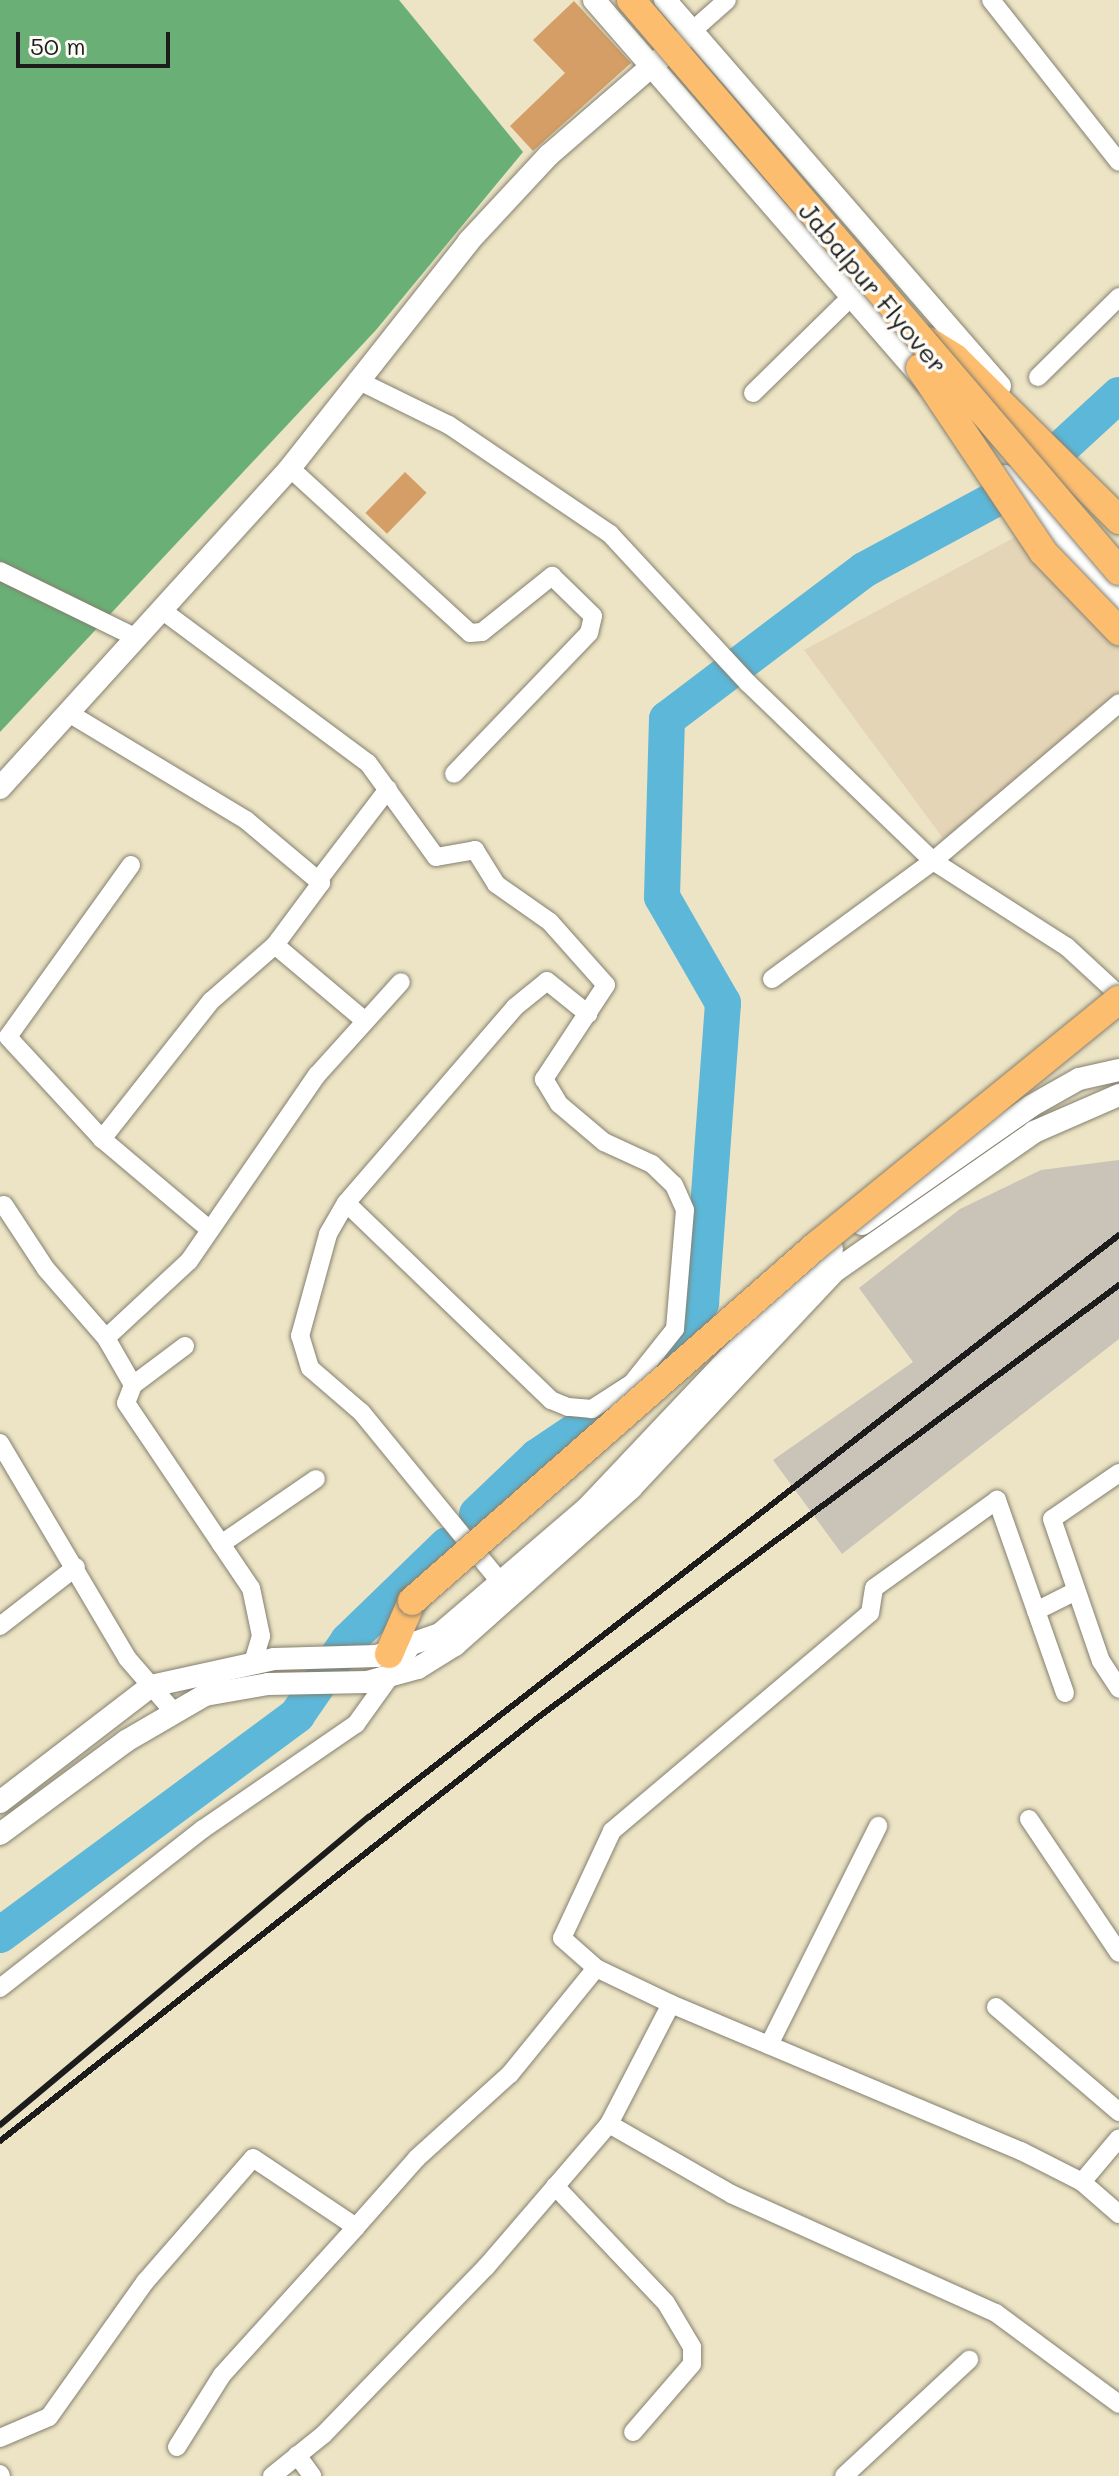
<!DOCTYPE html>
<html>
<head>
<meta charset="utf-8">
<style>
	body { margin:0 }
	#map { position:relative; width:1119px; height:2476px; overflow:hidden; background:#ede4c5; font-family:Mali,sans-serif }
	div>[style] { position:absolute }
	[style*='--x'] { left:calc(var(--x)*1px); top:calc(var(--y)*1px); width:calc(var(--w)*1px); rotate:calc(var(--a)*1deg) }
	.built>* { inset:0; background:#e5d5b7 }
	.industrial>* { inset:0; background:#c9c3b8 }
	.forest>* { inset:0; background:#6ab076 }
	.river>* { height:36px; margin:-18px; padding:0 18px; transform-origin:18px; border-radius:18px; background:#5cb7d9 }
	.building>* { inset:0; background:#d49e66; transform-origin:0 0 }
	.roads { filter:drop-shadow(0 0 2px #848070) drop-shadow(0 0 2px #848070) }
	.minor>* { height:18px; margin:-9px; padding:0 9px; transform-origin:9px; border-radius:9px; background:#fff }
	.tertiary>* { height:22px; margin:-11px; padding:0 11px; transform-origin:11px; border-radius:11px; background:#fff }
	.primary>* { height:28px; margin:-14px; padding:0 14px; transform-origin:14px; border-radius:14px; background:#fcbd6f }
	.rail>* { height:6px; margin:-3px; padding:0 3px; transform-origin:3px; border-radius:3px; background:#1c1c1c }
	.bridges { filter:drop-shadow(0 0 2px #848070) drop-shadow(0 0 2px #848070) }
	.primary-bridge>* { height:28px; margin:-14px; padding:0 14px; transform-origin:14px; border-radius:14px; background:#fcbd6f }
	span { translate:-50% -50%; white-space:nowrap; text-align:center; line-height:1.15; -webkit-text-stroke:7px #fdfcf7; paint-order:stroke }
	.street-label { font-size:26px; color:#1c1c1c }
	.scale { position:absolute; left:16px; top:32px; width:154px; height:36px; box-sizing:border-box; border:4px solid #1c1c1c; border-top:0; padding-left:10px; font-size:24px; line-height:28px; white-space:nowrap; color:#1c1c1c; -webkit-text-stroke:6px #fdfcf7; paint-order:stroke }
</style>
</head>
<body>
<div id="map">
	<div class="built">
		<div style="clip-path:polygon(1017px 536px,1119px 645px,1119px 692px,945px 841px,804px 650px)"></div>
	</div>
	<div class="industrial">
		<div style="clip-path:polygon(1119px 1160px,1119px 1339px,842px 1554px,773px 1460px,913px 1362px,859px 1288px,960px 1209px,1041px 1170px)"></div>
	</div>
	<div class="forest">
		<div style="clip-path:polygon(0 0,399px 0,523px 152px,376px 330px,0 732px)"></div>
	</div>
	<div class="river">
		<div style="--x:477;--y:1514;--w:83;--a:-43.5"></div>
		<div style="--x:537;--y:1457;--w:141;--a:-34"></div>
		<div style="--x:654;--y:1378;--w:89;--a:-57.9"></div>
		<div style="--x:701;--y:1303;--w:301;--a:-85.8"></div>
		<div style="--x:723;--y:1003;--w:122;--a:-119.9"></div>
		<div style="--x:662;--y:897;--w:178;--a:-88.4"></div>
		<div style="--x:667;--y:719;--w:247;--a:-37.1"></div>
		<div style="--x:864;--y:570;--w:179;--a:-28.4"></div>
		<div style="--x:1021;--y:485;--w:133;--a:-42.6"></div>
		<div style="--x:0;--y:1935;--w:370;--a:-36.5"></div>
		<div style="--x:297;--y:1715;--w:90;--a:-55.4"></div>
		<div style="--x:348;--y:1641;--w:138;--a:-44.1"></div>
	</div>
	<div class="building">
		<div style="clip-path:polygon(574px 1px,631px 63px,533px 151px,510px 126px,565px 73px,533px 40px)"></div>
		<div style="left:405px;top:472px;width:30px;height:57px;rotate:44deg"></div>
	</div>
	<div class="roads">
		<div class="minor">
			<div style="--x:991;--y:0;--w:206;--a:51.7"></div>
			<div style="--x:691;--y:32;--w:48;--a:-41.6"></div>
			<div style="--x:1038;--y:377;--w:114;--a:-44.6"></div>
			<div style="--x:357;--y:380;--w:102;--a:26.1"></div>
			<div style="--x:449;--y:425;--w:194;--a:34.1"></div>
			<div style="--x:610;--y:534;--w:203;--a:47.2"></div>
			<div style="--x:748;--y:683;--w:257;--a:43.9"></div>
			<div style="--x:933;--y:861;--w:159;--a:32.7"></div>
			<div style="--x:1067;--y:947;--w:71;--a:42.7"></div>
			<div style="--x:753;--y:393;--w:140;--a:-44.4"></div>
			<div style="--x:290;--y:468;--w:244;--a:42.5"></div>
			<div style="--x:470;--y:633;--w:12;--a:-5"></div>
			<div style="--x:482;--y:632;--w:90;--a:-38.7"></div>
			<div style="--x:552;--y:576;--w:57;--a:44.3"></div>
			<div style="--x:593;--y:616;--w:17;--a:103"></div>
			<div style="--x:589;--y:633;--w:195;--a:133.8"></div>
			<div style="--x:0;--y:571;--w:153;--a:26.1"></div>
			<div style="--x:163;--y:611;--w:255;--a:36.6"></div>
			<div style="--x:368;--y:763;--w:116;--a:54.1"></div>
			<div style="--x:436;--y:857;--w:40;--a:-10"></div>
			<div style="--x:475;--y:850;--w:40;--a:58"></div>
			<div style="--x:496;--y:884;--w:66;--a:35.1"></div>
			<div style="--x:550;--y:922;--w:84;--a:48.4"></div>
			<div style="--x:606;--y:985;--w:113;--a:123.4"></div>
			<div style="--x:544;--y:1079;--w:29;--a:59"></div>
			<div style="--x:559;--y:1104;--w:59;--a:40.2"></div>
			<div style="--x:604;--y:1142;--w:53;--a:24.6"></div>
			<div style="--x:652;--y:1164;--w:30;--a:44"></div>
			<div style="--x:674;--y:1185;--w:27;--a:66"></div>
			<div style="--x:685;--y:1210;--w:119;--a:94.8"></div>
			<div style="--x:675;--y:1329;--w:69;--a:128.5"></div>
			<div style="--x:632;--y:1383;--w:48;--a:147"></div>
			<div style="--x:592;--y:1409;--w:24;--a:-175"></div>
			<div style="--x:568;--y:1407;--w:18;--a:-158"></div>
			<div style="--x:551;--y:1400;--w:284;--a:-136.1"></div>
			<div style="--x:67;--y:712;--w:209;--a:31.1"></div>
			<div style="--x:246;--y:820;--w:98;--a:40"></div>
			<div style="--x:321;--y:883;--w:77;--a:126.6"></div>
			<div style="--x:275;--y:945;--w:85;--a:138.8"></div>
			<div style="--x:211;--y:1001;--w:176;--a:128.3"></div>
			<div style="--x:131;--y:865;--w:211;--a:125.6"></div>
			<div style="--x:8;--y:1037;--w:139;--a:47.3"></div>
			<div style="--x:102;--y:1139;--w:141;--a:40.1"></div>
			<div style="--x:320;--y:878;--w:112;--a:-52.6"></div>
			<div style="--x:275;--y:945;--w:115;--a:40.1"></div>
			<div style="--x:772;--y:979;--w:200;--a:-36.2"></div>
			<div style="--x:933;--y:861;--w:244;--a:-40.3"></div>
			<div style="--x:4;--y:1205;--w:77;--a:56.7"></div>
			<div style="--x:46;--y:1269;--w:91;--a:49"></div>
			<div style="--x:106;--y:1338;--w:54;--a:60.1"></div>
			<div style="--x:133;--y:1385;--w:19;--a:111"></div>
			<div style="--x:126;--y:1403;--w:223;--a:56"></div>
			<div style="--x:251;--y:1588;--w:49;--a:78.2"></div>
			<div style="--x:261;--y:1636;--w:28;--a:107"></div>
			<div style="--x:106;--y:1338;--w:113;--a:-42.9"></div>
			<div style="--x:189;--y:1261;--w:226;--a:-55.5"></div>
			<div style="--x:317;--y:1075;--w:125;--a:-47.9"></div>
			<div style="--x:133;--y:1385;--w:65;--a:-36.9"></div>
			<div style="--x:0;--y:1443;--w:250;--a:59.4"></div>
			<div style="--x:127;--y:1658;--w:69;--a:49.1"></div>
			<div style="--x:1119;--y:1473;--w:81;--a:145.5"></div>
			<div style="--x:1052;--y:1519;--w:150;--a:71"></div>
			<div style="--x:1101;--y:1661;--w:33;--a:57"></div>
			<div style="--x:221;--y:1544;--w:115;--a:-34.4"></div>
			<div style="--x:502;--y:1584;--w:222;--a:-129.3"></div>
			<div style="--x:361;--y:1412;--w:67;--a:-139.2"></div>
			<div style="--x:310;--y:1368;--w:34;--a:-107"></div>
			<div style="--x:300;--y:1336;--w:106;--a:-74.6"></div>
			<div style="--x:328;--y:1234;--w:36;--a:-60"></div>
			<div style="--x:346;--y:1203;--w:259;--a:-49.2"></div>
			<div style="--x:515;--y:1007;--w:41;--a:-39.1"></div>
			<div style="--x:547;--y:981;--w:53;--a:38.8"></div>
			<div style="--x:1036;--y:1611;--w:45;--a:-26.6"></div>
			<div style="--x:0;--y:1626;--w:96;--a:-37.8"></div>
			<div style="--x:1065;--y:1693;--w:205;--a:-109.4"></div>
			<div style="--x:997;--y:1500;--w:151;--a:144.4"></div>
			<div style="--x:874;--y:1588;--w:25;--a:99"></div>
			<div style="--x:870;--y:1613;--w:338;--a:139.8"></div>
			<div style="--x:612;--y:1831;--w:118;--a:115"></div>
			<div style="--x:562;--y:1938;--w:45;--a:41.4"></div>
			<div style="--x:596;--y:1968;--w:83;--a:25.6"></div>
			<div style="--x:671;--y:2004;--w:380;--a:22.8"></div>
			<div style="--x:1021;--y:2151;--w:68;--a:26.9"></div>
			<div style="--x:1082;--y:2182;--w:49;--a:40.9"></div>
			<div style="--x:1029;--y:1819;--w:161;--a:56.1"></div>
			<div style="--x:0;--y:1988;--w:258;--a:-38.1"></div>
			<div style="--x:203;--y:1829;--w:186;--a:-34.5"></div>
			<div style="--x:356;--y:1724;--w:91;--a:-54.4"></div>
			<div style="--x:996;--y:2007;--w:162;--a:40.5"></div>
			<div style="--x:769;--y:2045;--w:245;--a:-63.5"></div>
			<div style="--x:609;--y:2124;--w:141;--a:29.8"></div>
			<div style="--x:731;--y:2194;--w:290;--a:24.2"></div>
			<div style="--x:996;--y:2313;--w:153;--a:36.5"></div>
			<div style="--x:1082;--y:2182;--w:57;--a:-49.9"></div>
			<div style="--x:555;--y:2186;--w:161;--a:46.5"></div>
			<div style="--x:666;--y:2303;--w:51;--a:59.4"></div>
			<div style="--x:692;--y:2347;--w:17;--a:90"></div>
			<div style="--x:692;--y:2364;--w:90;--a:130.9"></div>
			<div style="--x:0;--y:2438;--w:53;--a:-23.2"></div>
			<div style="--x:49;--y:2417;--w:166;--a:-54.6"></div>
			<div style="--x:145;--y:2282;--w:164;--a:-48.9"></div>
			<div style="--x:253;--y:2158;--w:124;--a:33.8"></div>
			<div style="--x:356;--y:2227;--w:92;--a:-48.5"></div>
			<div style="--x:417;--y:2158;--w:125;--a:-42.1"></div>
			<div style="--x:510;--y:2074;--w:136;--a:-50.9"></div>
			<div style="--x:177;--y:2447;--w:85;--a:-58"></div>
			<div style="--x:222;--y:2375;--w:200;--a:-47.8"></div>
			<div style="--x:297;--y:2455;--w:26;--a:54"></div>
			<div style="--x:0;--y:2474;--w:2;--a:63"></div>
			<div style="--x:272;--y:2476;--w:67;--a:-38.9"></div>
			<div style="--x:324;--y:2434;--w:233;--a:-45.9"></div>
			<div style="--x:486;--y:2267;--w:189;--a:-49.3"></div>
			<div style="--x:609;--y:2124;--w:135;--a:-62.7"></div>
			<div style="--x:844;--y:2476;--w:171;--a:-42.9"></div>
		</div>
		<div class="tertiary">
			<div style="--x:594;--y:0;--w:506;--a:49.01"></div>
			<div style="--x:665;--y:0;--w:511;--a:49.05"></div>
			<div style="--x:1005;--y:476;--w:168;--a:47.2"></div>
			<div style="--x:0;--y:788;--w:432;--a:-47.8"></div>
			<div style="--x:290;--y:468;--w:289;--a:-51.7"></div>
			<div style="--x:469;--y:241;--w:117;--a:-47.1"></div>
			<div style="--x:549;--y:155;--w:188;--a:-40.9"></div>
			<div style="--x:862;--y:1224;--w:206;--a:-34.9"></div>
			<div style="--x:1031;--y:1106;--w:55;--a:-29.4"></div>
			<div style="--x:1079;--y:1079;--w:41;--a:-12.7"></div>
			<div style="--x:0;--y:1802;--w:190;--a:-37.5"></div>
			<div style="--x:151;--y:1686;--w:126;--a:-12.4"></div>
			<div style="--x:274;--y:1659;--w:103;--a:-1.7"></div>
			<div style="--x:377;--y:1656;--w:67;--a:-19.2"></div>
			<div style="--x:440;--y:1634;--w:192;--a:-40.6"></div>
			<div style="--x:586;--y:1509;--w:358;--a:-46.6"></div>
			<div style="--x:0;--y:1834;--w:157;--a:-36.4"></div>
			<div style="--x:126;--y:1741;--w:91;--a:-30.2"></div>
			<div style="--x:205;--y:1695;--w:64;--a:-9.9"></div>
			<div style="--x:268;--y:1684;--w:99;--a:-1.2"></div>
			<div style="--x:367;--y:1682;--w:53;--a:-15.4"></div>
			<div style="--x:418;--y:1668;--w:44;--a:-31.9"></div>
			<div style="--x:455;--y:1645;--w:236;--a:-41.7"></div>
			<div style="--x:631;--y:1488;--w:298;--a:-46.8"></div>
			<div style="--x:835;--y:1271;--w:243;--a:-34.9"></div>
			<div style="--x:1034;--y:1132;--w:93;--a:-23.5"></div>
		</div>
		<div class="primary">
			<div style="--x:928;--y:341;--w:32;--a:32"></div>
			<div style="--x:955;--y:358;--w:231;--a:44.6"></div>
			<div style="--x:389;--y:1654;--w:58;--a:-66.5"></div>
		</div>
	</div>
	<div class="rail">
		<div style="--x:0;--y:2125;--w:481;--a:-39.9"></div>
		<div style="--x:369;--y:1817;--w:949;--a:-37.81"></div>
		<div style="--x:0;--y:2141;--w:682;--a:-38.21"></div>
		<div style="--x:536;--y:1719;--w:727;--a:-36.66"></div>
	</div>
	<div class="bridges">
		<div class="primary-bridge">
			<div style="--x:631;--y:0;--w:751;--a:49.48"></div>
			<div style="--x:920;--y:368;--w:221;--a:56.2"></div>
			<div style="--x:1043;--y:552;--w:110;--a:46.1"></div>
			<div style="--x:412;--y:1601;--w:539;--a:-41.32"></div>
			<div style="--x:817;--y:1245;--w:389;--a:-39.1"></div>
		</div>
	</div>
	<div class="street-label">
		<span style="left:873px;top:288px;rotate:50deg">Jabalpur Flyover</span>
	</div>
	<div class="scale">50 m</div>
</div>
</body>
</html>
